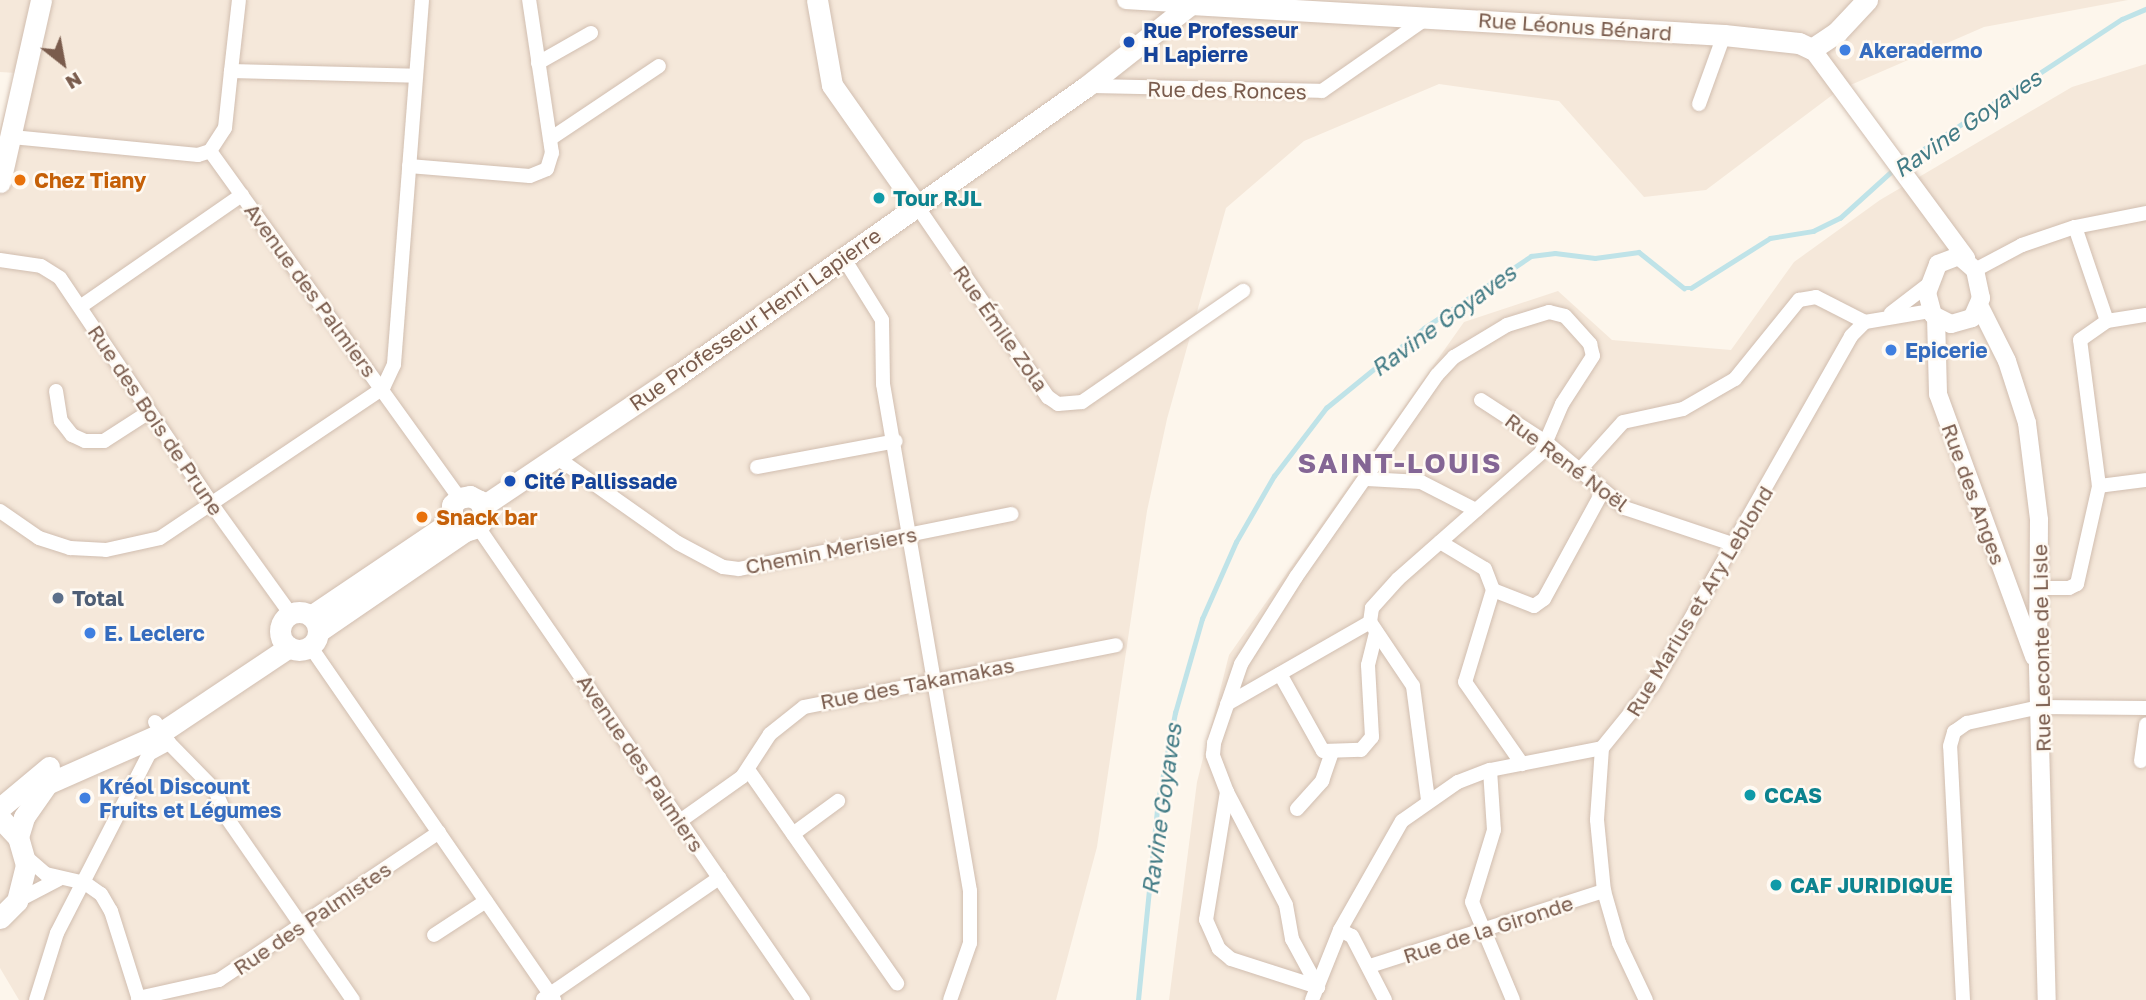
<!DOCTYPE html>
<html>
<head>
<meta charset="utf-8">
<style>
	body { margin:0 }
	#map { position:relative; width:2146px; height:1000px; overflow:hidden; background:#fdf6ec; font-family:"Golos Text",sans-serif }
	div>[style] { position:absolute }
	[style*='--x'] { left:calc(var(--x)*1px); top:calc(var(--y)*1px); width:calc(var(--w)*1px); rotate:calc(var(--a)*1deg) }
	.residential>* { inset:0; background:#f5e8da }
	.stream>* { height:4.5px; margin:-2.25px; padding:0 2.25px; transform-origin:2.25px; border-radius:2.25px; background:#bfe3e8 }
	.roads { filter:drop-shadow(0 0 2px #d1beb0) drop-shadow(0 0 2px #d1beb0) }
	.minor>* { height:14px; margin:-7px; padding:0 7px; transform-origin:7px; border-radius:7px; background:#fff }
	.tertiary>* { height:18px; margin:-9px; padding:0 9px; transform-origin:9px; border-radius:9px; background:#fff }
	.secondary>* { height:21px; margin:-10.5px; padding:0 10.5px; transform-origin:10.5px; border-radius:10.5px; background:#fff }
	.secondary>.ring { margin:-10.5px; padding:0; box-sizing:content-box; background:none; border:21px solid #fff; border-radius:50% }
	.dots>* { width:19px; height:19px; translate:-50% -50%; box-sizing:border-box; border:4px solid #fffaf3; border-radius:50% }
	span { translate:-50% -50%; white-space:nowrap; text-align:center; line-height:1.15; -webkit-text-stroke:5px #fffaf3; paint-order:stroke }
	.street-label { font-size:21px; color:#7a5c4d }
	.transit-label { font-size:21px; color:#164399; font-weight:700 }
	.left { translate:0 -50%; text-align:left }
	.shop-label { font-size:21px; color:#366cbe; font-weight:700 }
	.food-label { font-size:21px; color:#c56008; font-weight:700 }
	.culture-label { font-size:21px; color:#0d838f; font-weight:700 }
	.service-label { font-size:21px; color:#4e5e75; font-weight:700 }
	.water-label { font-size:23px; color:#437c86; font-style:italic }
	.district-label { font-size:28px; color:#846695; font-weight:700; letter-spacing:2px }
	.north { position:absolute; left:28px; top:28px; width:70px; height:70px; -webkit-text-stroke:5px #fffaf3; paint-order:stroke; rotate:149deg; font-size:19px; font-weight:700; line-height:28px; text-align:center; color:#7a5c4d }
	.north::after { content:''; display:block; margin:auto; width:24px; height:32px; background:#7a5c4d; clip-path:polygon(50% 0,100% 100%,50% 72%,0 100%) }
</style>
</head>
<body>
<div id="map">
	<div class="residential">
		<div style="clip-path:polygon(0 0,2128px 0,1984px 27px,1839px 90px,1706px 190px,1644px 197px,1559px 101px,1439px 84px,1304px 141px,1226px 208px,1167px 419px,1147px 511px,1097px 847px,1056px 1000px,19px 1000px,0 968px,0 129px,16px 73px,0 72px)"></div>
		<div style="clip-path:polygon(2146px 64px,2146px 1000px,1169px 1000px,1197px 782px,1229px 655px,1464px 322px,1558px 291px,1612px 340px,1731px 350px,1794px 262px,1880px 200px,2072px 87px)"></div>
	</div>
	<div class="stream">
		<div style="--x:1901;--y:164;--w:264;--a:-33.3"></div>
		<div style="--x:2122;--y:19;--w:26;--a:-23"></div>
		<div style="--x:1138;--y:1000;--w:200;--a:-84.3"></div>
		<div style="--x:1158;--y:801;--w:90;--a:-79.1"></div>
		<div style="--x:1175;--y:713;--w:98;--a:-74"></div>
		<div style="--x:1202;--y:619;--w:84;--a:-66.2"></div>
		<div style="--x:1236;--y:542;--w:76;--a:-60.1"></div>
		<div style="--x:1274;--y:476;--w:86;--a:-52.6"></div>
		<div style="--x:1326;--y:408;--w:127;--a:-39.2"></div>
		<div style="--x:1424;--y:328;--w:129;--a:-33.9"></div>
		<div style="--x:1531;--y:256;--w:24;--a:-7"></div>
		<div style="--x:1555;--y:253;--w:40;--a:7.1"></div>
		<div style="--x:1595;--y:258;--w:44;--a:-7.8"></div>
		<div style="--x:1639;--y:252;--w:58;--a:38.7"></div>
		<div style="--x:1684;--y:288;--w:7;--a:0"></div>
		<div style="--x:1691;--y:288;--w:93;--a:-32.3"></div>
		<div style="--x:1770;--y:238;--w:44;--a:-9.2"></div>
		<div style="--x:1813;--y:231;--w:30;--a:-26"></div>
		<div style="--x:1840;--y:218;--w:73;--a:-42.2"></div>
	</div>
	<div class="roads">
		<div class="minor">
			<div style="--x:538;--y:63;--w:61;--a:-29.5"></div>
			<div style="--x:231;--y:71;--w:71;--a:-83.6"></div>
			<div style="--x:1087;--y:86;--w:235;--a:1.2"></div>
			<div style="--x:1322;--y:91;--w:129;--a:-34.9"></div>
			<div style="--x:1699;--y:104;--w:73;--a:-70.1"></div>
			<div style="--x:12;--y:137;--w:187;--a:5.5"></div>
			<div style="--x:198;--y:155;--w:13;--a:-18"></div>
			<div style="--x:210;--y:151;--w:27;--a:-57"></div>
			<div style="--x:225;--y:128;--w:57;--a:-84"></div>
			<div style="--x:231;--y:71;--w:185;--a:1.5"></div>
			<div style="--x:550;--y:139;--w:131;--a:-33.8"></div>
			<div style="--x:210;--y:151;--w:427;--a:54.3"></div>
			<div style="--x:409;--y:166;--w:121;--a:4.7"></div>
			<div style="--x:530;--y:176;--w:18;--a:-22"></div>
			<div style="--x:547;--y:169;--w:17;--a:-73"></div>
			<div style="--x:552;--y:153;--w:155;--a:-98.5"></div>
			<div style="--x:917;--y:206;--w:232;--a:55.6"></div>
			<div style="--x:1048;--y:397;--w:12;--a:35"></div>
			<div style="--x:1058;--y:404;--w:24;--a:-5"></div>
			<div style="--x:1082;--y:402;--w:196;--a:-34.6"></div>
			<div style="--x:2075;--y:227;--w:99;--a:71.2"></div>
			<div style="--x:843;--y:257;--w:74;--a:58.2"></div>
			<div style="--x:882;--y:320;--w:64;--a:89.1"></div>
			<div style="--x:883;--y:384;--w:514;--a:80.26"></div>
			<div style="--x:970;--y:891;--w:52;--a:90"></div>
			<div style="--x:970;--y:943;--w:60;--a:109.3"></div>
			<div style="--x:0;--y:260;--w:41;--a:8.3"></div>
			<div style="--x:41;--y:266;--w:22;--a:32"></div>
			<div style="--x:60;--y:278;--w:275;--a:56.1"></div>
			<div style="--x:213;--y:506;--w:132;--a:54.3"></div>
			<div style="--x:1975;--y:270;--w:53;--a:-28"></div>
			<div style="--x:2022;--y:245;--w:56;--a:-18.8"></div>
			<div style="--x:2075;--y:227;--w:72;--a:-11.2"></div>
			<div style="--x:80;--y:307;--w:197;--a:-34.7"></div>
			<div style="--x:1891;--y:313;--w:48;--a:-37.3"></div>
			<div style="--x:56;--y:391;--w:30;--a:81"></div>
			<div style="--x:61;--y:421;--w:18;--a:52"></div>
			<div style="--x:72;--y:435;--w:14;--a:25"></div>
			<div style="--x:85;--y:441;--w:19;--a:0"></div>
			<div style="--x:104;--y:441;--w:54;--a:-32.8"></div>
			<div style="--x:1481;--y:400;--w:79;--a:33.1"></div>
			<div style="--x:1547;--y:443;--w:102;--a:39.8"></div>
			<div style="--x:1625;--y:508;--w:116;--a:18.6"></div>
			<div style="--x:556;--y:457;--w:149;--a:35.2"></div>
			<div style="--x:678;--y:543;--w:51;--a:28.1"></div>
			<div style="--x:723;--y:567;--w:16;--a:7"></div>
			<div style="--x:739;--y:569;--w:278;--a:-11.4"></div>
			<div style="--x:757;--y:467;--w:141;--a:-10.6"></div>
			<div style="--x:1578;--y:472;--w:67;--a:-48"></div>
			<div style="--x:1623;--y:422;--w:61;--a:-12.2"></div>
			<div style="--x:1683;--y:409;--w:60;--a:-30"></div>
			<div style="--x:1735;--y:379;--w:102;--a:-51"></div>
			<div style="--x:1799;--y:300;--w:17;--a:-10"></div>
			<div style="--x:1816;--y:297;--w:55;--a:27"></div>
			<div style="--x:1367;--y:479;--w:54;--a:3.2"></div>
			<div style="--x:1421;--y:482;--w:62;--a:27"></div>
			<div style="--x:2099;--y:486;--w:47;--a:-7.3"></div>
			<div style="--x:0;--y:511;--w:47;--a:34.7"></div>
			<div style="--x:39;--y:538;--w:33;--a:18"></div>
			<div style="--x:70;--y:548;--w:36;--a:3"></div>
			<div style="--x:106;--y:550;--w:55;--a:-12.5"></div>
			<div style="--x:160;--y:538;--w:269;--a:-33.9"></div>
			<div style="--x:383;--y:388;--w:26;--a:-65"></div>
			<div style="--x:394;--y:364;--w:365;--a:-85.6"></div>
			<div style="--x:478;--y:527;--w:574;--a:55.51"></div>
			<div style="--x:1440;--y:542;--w:52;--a:31"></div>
			<div style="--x:1485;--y:569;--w:22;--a:69"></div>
			<div style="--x:1493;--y:590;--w:44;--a:21.3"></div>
			<div style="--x:1534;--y:606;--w:12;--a:-35"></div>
			<div style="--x:1544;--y:599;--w:123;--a:-61.4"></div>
			<div style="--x:2040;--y:588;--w:29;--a:0"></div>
			<div style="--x:2069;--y:588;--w:9;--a:-27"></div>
			<div style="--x:2077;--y:584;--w:100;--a:-77.3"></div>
			<div style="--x:2099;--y:486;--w:147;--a:-97.4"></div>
			<div style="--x:2080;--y:340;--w:33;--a:-35"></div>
			<div style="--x:2107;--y:321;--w:39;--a:-9"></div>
			<div style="--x:1493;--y:590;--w:96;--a:106.9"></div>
			<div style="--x:1465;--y:682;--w:100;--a:55.2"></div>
			<div style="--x:310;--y:646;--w:430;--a:55.4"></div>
			<div style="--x:1280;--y:674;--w:88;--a:60.8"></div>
			<div style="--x:1323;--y:751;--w:38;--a:-2"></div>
			<div style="--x:1361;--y:750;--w:17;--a:-50"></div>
			<div style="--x:1372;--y:737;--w:72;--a:-93.2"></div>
			<div style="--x:1368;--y:665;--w:34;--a:-76"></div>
			<div style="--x:1227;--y:704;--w:165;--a:-29.8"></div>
			<div style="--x:155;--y:722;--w:25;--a:56"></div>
			<div style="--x:169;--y:743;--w:66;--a:45.6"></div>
			<div style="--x:215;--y:790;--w:30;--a:67"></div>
			<div style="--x:227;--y:818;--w:221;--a:55.3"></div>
			<div style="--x:1602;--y:748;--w:72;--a:94"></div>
			<div style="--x:1597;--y:820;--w:71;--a:84.4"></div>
			<div style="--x:1604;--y:891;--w:54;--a:73.9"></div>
			<div style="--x:1619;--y:943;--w:63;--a:64.7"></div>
			<div style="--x:2141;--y:761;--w:37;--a:-82"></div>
			<div style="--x:1490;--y:770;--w:60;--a:86.2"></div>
			<div style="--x:1494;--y:830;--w:75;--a:107"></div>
			<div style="--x:1472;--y:902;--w:106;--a:67.3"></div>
			<div style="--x:749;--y:771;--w:259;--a:55.1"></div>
			<div style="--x:1227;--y:792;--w:127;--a:62.4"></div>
			<div style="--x:1286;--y:905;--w:35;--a:80"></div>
			<div style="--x:1292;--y:939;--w:55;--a:61.6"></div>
			<div style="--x:1297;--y:809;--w:38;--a:-48"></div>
			<div style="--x:1322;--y:781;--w:31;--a:-71"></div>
			<div style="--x:680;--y:821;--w:76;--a:-35.4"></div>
			<div style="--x:742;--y:777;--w:51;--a:-56.9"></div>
			<div style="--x:770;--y:734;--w:43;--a:-38.5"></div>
			<div style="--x:804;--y:707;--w:318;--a:-11.2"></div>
			<div style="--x:793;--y:834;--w:56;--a:-36.3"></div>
			<div style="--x:25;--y:856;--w:28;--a:41"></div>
			<div style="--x:46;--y:874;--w:40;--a:13"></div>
			<div style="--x:85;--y:883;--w:19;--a:35"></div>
			<div style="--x:101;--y:894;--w:20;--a:60"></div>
			<div style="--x:111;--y:911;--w:93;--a:72.5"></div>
			<div style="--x:17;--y:901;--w:47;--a:-27.6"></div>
			<div style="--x:1340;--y:930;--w:13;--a:27"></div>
			<div style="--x:1352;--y:936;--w:72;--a:62.7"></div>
			<div style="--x:434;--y:935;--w:62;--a:-33.2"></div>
			<div style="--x:1370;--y:966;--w:246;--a:-17.8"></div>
			<div style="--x:1318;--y:987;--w:91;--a:-162.2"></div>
			<div style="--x:1231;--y:959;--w:16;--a:-140"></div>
			<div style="--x:1219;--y:949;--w:32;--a:-114"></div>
			<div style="--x:1206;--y:920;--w:130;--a:-80.7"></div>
			<div style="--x:1227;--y:792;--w:40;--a:-111"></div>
			<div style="--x:1213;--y:755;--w:12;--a:-85"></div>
			<div style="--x:1214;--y:743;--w:83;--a:-71.1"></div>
			<div style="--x:1241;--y:664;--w:103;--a:-57.7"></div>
			<div style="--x:1296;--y:577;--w:246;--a:-55.1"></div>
			<div style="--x:1437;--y:375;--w:25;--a:-47"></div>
			<div style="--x:1454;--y:357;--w:62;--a:-31.1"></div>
			<div style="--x:1507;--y:325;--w:44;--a:-17.2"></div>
			<div style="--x:1549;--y:312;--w:16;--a:14"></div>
			<div style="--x:1565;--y:316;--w:38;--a:48"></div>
			<div style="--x:1590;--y:344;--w:12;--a:76"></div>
			<div style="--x:1593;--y:356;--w:57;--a:122.9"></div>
			<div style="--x:1562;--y:404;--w:53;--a:113.2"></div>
			<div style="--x:1541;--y:453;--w:191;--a:138.6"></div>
			<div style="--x:1398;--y:579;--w:39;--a:132"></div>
			<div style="--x:1372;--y:608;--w:14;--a:98"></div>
			<div style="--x:1370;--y:622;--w:77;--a:56.1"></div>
			<div style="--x:1413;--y:686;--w:115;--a:82.5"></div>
			<div style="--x:138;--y:998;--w:83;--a:-12.5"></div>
			<div style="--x:219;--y:980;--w:265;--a:-33.9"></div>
			<div style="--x:543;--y:999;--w:214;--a:-34.5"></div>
			<div style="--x:36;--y:1000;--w:70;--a:-72.6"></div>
			<div style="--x:57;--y:933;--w:201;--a:-62.8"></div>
			<div style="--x:149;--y:754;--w:23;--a:-29"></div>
			<div style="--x:1312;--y:1000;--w:75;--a:-68.2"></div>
			<div style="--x:1340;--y:930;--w:125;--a:-60.4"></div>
			<div style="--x:1402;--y:821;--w:68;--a:-34.9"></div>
			<div style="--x:1458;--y:782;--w:34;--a:-21"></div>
			<div style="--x:1490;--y:770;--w:114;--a:-11.1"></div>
			<div style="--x:1602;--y:748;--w:81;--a:-51"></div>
			<div style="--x:1653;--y:685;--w:401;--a:-60.4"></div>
			<div style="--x:1851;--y:336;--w:20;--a:-45"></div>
			<div style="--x:1865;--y:322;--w:67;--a:-9.5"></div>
			<div style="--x:1963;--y:1000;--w:254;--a:-92.9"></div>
			<div style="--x:1950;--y:746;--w:15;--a:-74"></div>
			<div style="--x:1954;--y:732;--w:16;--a:-35"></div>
			<div style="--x:1967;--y:723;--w:75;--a:-12.4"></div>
			<div style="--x:2040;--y:707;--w:106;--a:0.5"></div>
		</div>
		<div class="tertiary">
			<div style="--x:1126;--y:0;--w:65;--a:3.5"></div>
			<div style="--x:1812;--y:49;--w:260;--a:53.6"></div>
			<div style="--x:1959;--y:256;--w:21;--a:41"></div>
			<div style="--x:1975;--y:270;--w:29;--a:78"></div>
			<div style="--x:1981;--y:298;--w:22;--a:114"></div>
			<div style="--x:1972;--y:318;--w:22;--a:164"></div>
			<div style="--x:1951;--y:324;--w:20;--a:-153"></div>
			<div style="--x:1933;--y:315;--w:23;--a:-105"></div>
			<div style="--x:1927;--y:293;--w:31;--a:-69"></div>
			<div style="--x:1938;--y:264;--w:22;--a:-21"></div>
			<div style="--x:1980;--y:307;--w:60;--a:63.4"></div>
			<div style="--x:2007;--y:361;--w:65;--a:72.1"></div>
			<div style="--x:2027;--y:423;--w:98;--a:82.9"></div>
			<div style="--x:2039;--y:520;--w:147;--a:90.4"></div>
			<div style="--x:2038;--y:667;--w:333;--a:88.5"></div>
			<div style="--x:1936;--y:317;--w:77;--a:88.5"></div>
			<div style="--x:1938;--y:394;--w:280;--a:69.9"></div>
		</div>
		<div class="secondary">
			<div style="--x:817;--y:0;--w:86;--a:80"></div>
			<div style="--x:832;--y:85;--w:148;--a:54.9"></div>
			<div style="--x:0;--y:182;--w:187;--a:-77.3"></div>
			<div style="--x:483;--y:506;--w:231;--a:-33.9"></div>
			<div style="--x:675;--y:377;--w:504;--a:-35.23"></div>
			<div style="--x:1087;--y:86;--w:132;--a:-38.3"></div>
			<div style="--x:1191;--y:4;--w:534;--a:3.33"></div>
			<div style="--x:1724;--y:35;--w:75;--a:6.1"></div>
			<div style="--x:1799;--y:43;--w:14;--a:25"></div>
			<div style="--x:1812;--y:49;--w:30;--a:-34"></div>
			<div style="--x:1837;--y:32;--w:44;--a:-46.8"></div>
			<div class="ring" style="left:280px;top:612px;width:17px;height:17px"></div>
			<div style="--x:311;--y:616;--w:170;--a:-34"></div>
			<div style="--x:452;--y:521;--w:16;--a:-90"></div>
			<div style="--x:452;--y:505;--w:10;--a:-45"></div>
			<div style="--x:459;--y:498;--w:11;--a:-10"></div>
			<div style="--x:470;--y:496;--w:11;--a:27"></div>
			<div style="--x:480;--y:501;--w:17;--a:73"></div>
			<div style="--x:485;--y:517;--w:12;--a:125"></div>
			<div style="--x:478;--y:527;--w:14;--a:163"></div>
			<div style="--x:465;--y:531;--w:177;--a:145.6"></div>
			<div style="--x:0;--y:808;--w:64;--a:-39.9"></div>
			<div style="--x:0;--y:818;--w:26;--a:47"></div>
			<div style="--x:18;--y:837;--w:29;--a:74"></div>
			<div style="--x:26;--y:865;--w:37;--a:104"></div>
			<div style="--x:17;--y:901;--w:24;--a:135"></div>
			<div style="--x:18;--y:837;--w:21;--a:-73"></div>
			<div style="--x:24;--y:817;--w:40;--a:-55.1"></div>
			<div style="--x:47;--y:784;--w:119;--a:-23.8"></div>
			<div style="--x:156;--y:736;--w:160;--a:-33.8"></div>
		</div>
	</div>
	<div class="dots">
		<div style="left:1129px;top:42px;background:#1a4fb4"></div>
		<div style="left:1845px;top:50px;background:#3f7fe0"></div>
		<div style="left:20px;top:180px;background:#e8710a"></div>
		<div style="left:879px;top:198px;background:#0f9aa8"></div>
		<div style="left:1891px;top:350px;background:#3f7fe0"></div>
		<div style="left:510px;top:481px;background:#1a4fb4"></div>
		<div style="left:422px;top:517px;background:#e8710a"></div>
		<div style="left:58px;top:598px;background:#5c6f8a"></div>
		<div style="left:90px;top:633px;background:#3f7fe0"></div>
		<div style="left:1750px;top:795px;background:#0f9aa8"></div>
		<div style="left:85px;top:798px;background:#3f7fe0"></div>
		<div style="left:1776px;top:885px;background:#0f9aa8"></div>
	</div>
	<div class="street-label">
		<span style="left:1575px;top:26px;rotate:4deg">Rue Léonus Bénard</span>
		<span style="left:1227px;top:90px;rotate:1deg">Rue des Ronces</span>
		<span style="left:311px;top:290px;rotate:54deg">Avenue des Palmiers</span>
		<span style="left:755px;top:319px;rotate:-35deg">Rue Professeur Henri Lapierre</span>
		<span style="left:1001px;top:328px;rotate:55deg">Rue Émile Zola</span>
		<span style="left:156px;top:420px;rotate:56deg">Rue des Bois de Prune</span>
		<span style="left:1567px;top:462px;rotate:37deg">Rue René Noël</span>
		<span style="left:1974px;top:494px;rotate:70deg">Rue des Anges</span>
		<span style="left:831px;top:550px;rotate:-11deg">Chemin Merisiers</span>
		<span style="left:1699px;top:601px;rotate:-59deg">Rue Marius et Ary Leblond</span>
		<span style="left:2041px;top:648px;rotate:-91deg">Rue Leconte de Lisle</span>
		<span style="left:917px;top:683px;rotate:-11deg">Rue des Takamakas</span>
		<span style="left:641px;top:763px;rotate:56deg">Avenue des Palmiers</span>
		<span style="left:312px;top:918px;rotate:-34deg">Rue des Palmistes</span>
		<span style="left:1488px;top:929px;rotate:-18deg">Rue de la Gironde</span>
	</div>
	<div class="transit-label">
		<span class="left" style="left:1143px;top:42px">Rue Professeur<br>H Lapierre</span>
		<span class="left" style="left:524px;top:481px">Cité Pallissade</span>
	</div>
	<div class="shop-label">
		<span class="left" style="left:1859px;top:50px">Akeradermo</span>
		<span class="left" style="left:1905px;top:350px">Epicerie</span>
		<span class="left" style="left:104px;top:633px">E. Leclerc</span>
		<span class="left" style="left:99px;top:798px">Kréol Discount<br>Fruits et Légumes</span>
	</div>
	<div class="food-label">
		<span class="left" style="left:34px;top:180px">Chez Tiany</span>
		<span class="left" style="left:436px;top:517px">Snack bar</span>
	</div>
	<div class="culture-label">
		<span class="left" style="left:893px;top:198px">Tour RJL</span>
		<span class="left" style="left:1764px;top:795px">CCAS</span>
		<span class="left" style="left:1790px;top:885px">CAF JURIDIQUE</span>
	</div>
	<div class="service-label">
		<span class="left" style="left:72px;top:598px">Total</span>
	</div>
	<div class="water-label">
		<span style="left:1967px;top:123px;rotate:-34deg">Ravine Goyaves</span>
		<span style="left:1443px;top:320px;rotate:-36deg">Ravine Goyaves</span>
		<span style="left:1161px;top:809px;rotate:-82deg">Ravine Goyaves</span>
	</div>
	<div class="district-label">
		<span style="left:1400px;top:463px">SAINT-LOUIS</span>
	</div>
	<div class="north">N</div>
</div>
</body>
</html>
